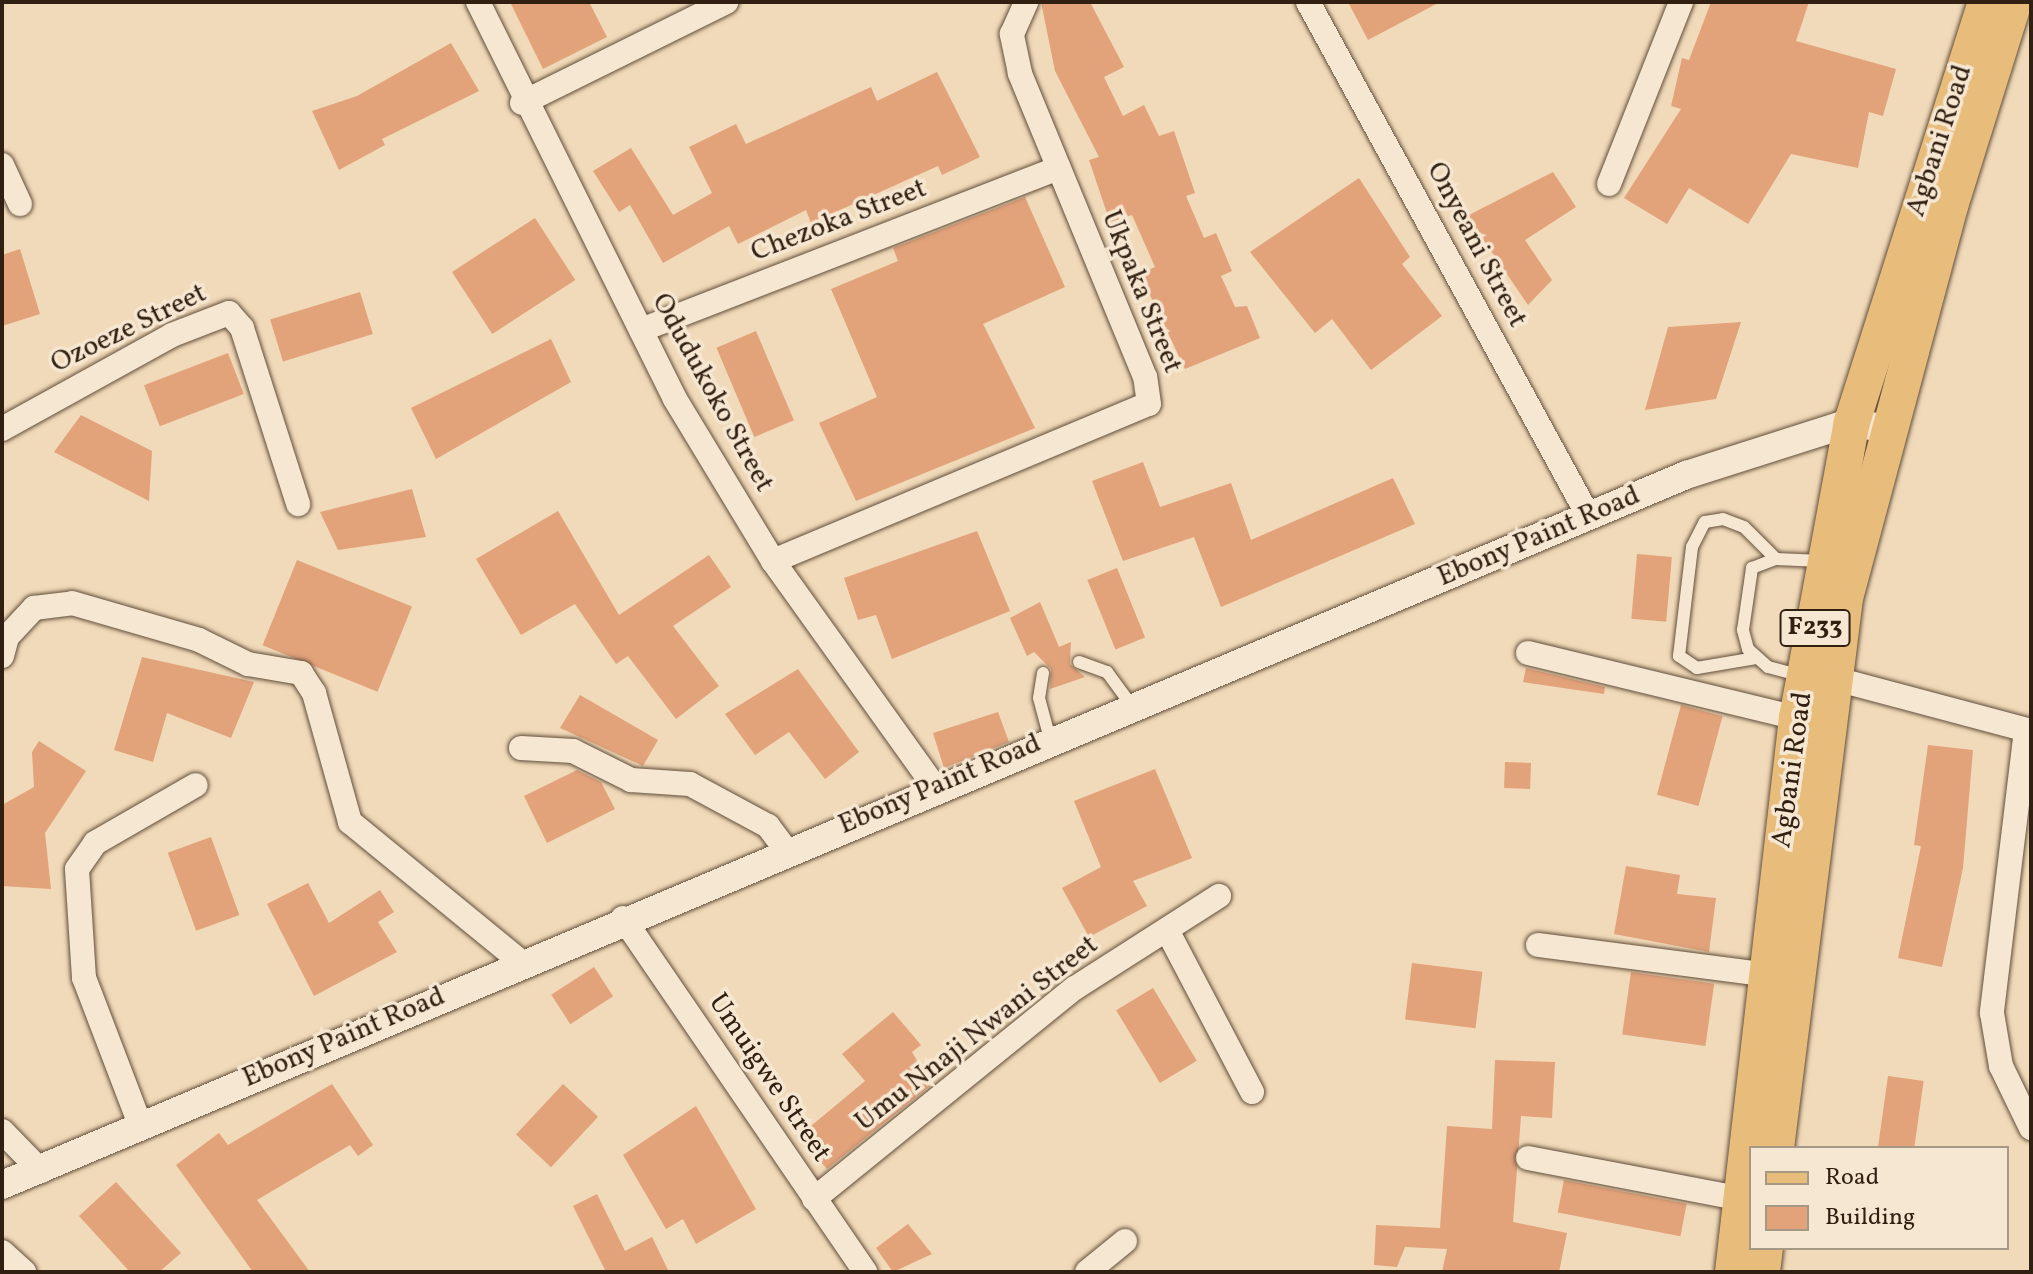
<!DOCTYPE html>
<html>
<head>
<meta charset="utf-8">
<style>
	body { margin:0 }
	#map { position:relative; width:2033px; height:1274px; overflow:hidden; background:#f1dab9; font-family:Vollkorn,serif }
	div>[style] { position:absolute }
	[style*='--x'] { left:calc(var(--x)*1px); top:calc(var(--y)*1px); width:calc(var(--w)*1px); rotate:calc(var(--a)*1deg) }
	.building>* { inset:0; background:#e2a27a; transform-origin:0 0 }
	.roads { filter:drop-shadow(0 0 2px #614e3b) drop-shadow(0 0 2px #614e3b) }
	.service>* { height:12px; margin:-6px; padding:0 6px; transform-origin:6px; border-radius:6px; background:#f6e7d2 }
	.minor>* { height:24px; margin:-12px; padding:0 12px; transform-origin:12px; border-radius:12px; background:#f6e7d2 }
	.tertiary>* { height:28px; margin:-14px; padding:0 14px; transform-origin:14px; border-radius:14px; background:#f6e7d2 }
	.primary>* { height:36px; margin:-18px; padding:0 18px; transform-origin:18px; border-radius:18px; background:#e8bd7c }
	span { translate:-50% -50%; white-space:nowrap; text-align:center; line-height:1.15; -webkit-text-stroke:7px #f6e7d2; paint-order:stroke }
	.shield-label span { padding:2px 6px; background:#f6e7d2; border:2px solid; border-radius:6px; -webkit-text-stroke-width:0 }
	.shield-label { font-size:26px; color:#311f11; font-weight:700 }
	.street-label { font-size:28px; color:#311f11 }
	.frame { position:absolute; inset:0; border:4px solid #311f11; pointer-events:none }
	.legend { position:absolute; left:1749px; top:1146px; width:260px; height:104px; box-sizing:border-box; background:#f6e7d2; border:2px solid #a79785; margin:0; padding:10px 14px; list-style:none; font-size:24px; color:#311f11 }
	.legend li { display:flex; align-items:center; gap:16px; height:40px }
	.legend b { width:40px; border:2px solid #a79785 }
</style>
</head>
<body>
<div id="map">
	<div class="building">
		<div style="clip-path:polygon(510px 2px,589px 2px,607px 37px,543px 69px)"></div>
		<div style="clip-path:polygon(1041px 2px,1090px 2px,1124px 67px,1104px 77px,1123px 116px,1144px 105px,1159px 136px,1174px 131px,1195px 193px,1186px 196px,1204px 238px,1216px 233px,1232px 271px,1221px 276px,1235px 307px,1247px 306px,1260px 338px,1185px 369px,1140px 274px,1155px 267px,1132px 215px,1110px 222px,1089px 160px,1099px 157px,1055px 71px)"></div>
		<div style="clip-path:polygon(1348px 2px,1440px 2px,1368px 40px)"></div>
		<div style="clip-path:polygon(1711px 2px,1809px 2px,1796px 41px,1896px 69px,1883px 116px,1869px 112px,1858px 168px,1791px 154px,1748px 224px,1689px 188px,1667px 224px,1624px 198px,1681px 109px,1671px 106px,1682px 58px,1689px 60px)"></div>
		<div style="clip-path:polygon(451px 43px,479px 91px,382px 139px,385px 145px,339px 170px,312px 111px,357px 96px)"></div>
		<div style="clip-path:polygon(937px 72px,980px 157px,942px 175px,938px 166px,811px 223px,806px 210px,738px 244px,729px 226px,663px 263px,630px 205px,619px 212px,593px 171px,631px 148px,673px 215px,712px 193px,689px 147px,736px 124px,746px 144px,871px 87px,877px 101px)"></div>
		<div style="clip-path:polygon(1553px 172px,1576px 207px,1525px 240px,1552px 280px,1528px 305px,1467px 216px)"></div>
		<div style="clip-path:polygon(1359px 178px,1410px 257px,1402px 264px,1442px 316px,1371px 370px,1332px 319px,1315px 333px,1250px 252px)"></div>
		<div style="clip-path:polygon(1025px 197px,1065px 287px,983px 324px,1035px 428px,856px 501px,819px 423px,877px 397px,831px 289px,898px 261px,893px 248px)"></div>
		<div style="left:535px;top:218px;width:74px;height:99px;rotate:57deg"></div>
		<div style="clip-path:polygon(20px 249px,40px 314px,2px 326px,2px 255px)"></div>
		<div style="left:360px;top:292px;width:44px;height:94px;rotate:73deg"></div>
		<div style="clip-path:polygon(1741px 322px,1716px 399px,1645px 410px,1668px 327px)"></div>
		<div style="left:756px;top:331px;width:97px;height:43px;rotate:67deg"></div>
		<div style="clip-path:polygon(551px 339px,571px 382px,436px 459px,411px 408px)"></div>
		<div style="left:228px;top:353px;width:44px;height:90px;rotate:69deg"></div>
		<div style="clip-path:polygon(81px 415px,152px 451px,149px 501px,54px 452px)"></div>
		<div style="clip-path:polygon(1143px 462px,1160px 507px,1231px 483px,1251px 540px,1393px 478px,1415px 524px,1221px 607px,1194px 537px,1123px 561px,1092px 481px)"></div>
		<div style="clip-path:polygon(412px 489px,426px 537px,338px 550px,320px 512px)"></div>
		<div style="clip-path:polygon(558px 511px,619px 615px,709px 555px,731px 587px,673px 626px,719px 686px,676px 719px,628px 656px,616px 664px,575px 604px,521px 635px,476px 559px)"></div>
		<div style="clip-path:polygon(977px 531px,1010px 611px,892px 659px,876px 615px,858px 620px,844px 578px)"></div>
		<div style="left:1637px;top:554px;width:35px;height:65px;rotate:5deg"></div>
		<div style="left:297px;top:560px;width:124px;height:92px;rotate:22deg"></div>
		<div style="left:1117px;top:568px;width:75px;height:32px;rotate:68deg"></div>
		<div style="clip-path:polygon(1040px 602px,1059px 647px,1071px 642px,1070px 664px,1085px 677px,1050px 689px,1051px 669px,1034px 652px,1027px 656px,1010px 618px)"></div>
		<div style="clip-path:polygon(142px 657px,254px 682px,231px 738px,167px 713px,153px 762px,114px 750px)"></div>
		<div style="clip-path:polygon(1526px 668px,1605px 687px,1604px 694px,1523px 682px)"></div>
		<div style="clip-path:polygon(798px 669px,859px 752px,825px 779px,789px 732px,755px 755px,725px 714px)"></div>
		<div style="clip-path:polygon(580px 695px,658px 740px,643px 766px,560px 728px)"></div>
		<div style="left:1681px;top:705px;width:43px;height:93px;rotate:15deg"></div>
		<div style="clip-path:polygon(998px 712px,1009px 742px,944px 768px,933px 733px)"></div>
		<div style="clip-path:polygon(39px 741px,86px 771px,45px 833px,51px 889px,2px 886px,2px 805px,34px 787px,32px 752px)"></div>
		<div style="clip-path:polygon(1928px 745px,1973px 750px,1963px 868px,1942px 967px,1898px 958px,1921px 846px,1914px 845px)"></div>
		<div style="left:1505px;top:762px;width:26px;height:26px;rotate:2deg"></div>
		<div style="clip-path:polygon(1155px 769px,1192px 858px,1133px 881px,1147px 906px,1089px 937px,1062px 888px,1101px 867px,1074px 801px)"></div>
		<div style="clip-path:polygon(577px 770px,601px 782px,615px 809px,547px 843px,524px 796px)"></div>
		<div style="left:211px;top:837px;width:83px;height:46px;rotate:70deg"></div>
		<div style="clip-path:polygon(1626px 866px,1680px 875px,1677px 894px,1716px 898px,1709px 952px,1614px 934px)"></div>
		<div style="clip-path:polygon(308px 883px,329px 923px,380px 890px,394px 912px,378px 922px,397px 952px,314px 996px,267px 904px)"></div>
		<div style="left:1412px;top:963px;width:71px;height:57px;rotate:7deg"></div>
		<div style="left:594px;top:967px;width:35px;height:51px;rotate:57deg"></div>
		<div style="left:1631px;top:972px;width:84px;height:63px;rotate:8deg"></div>
		<div style="left:1153px;top:988px;width:85px;height:43px;rotate:59deg"></div>
		<div style="clip-path:polygon(893px 1012px,921px 1045px,912px 1052px,931px 1085px,827px 1169px,799px 1136px,865px 1081px,842px 1054px)"></div>
		<div style="clip-path:polygon(1495px 1060px,1555px 1062px,1552px 1118px,1521px 1116px,1513px 1222px,1567px 1233px,1559px 1272px,1442px 1272px,1447px 1249px,1405px 1247px,1397px 1267px,1374px 1265px,1376px 1225px,1440px 1228px,1447px 1126px,1492px 1129px)"></div>
		<div style="left:1888px;top:1076px;width:36px;height:73px;rotate:8deg"></div>
		<div style="clip-path:polygon(332px 1084px,373px 1145px,358px 1156px,350px 1145px,257px 1200px,310px 1272px,253px 1272px,176px 1165px,219px 1133px,228px 1145px)"></div>
		<div style="left:563px;top:1084px;width:48px;height:69px;rotate:43deg"></div>
		<div style="clip-path:polygon(696px 1106px,756px 1209px,696px 1244px,683px 1219px,666px 1229px,623px 1155px)"></div>
		<div style="left:1564px;top:1180px;width:125px;height:33px;rotate:11deg"></div>
		<div style="clip-path:polygon(116px 1182px,181px 1253px,159px 1272px,130px 1272px,79px 1216px)"></div>
		<div style="clip-path:polygon(597px 1194px,625px 1251px,652px 1237px,669px 1272px,606px 1272px,573px 1206px)"></div>
		<div style="clip-path:polygon(908px 1224px,932px 1254px,893px 1272px,876px 1248px)"></div>
	</div>
	<div class="roads">
		<div class="service">
			<div style="--x:1756;--y:658;--w:60;--a:170.4"></div>
			<div style="--x:1697;--y:668;--w:22;--a:-146"></div>
			<div style="--x:1679;--y:656;--w:110;--a:-83.2"></div>
			<div style="--x:1692;--y:547;--w:28;--a:-63"></div>
			<div style="--x:1705;--y:522;--w:18;--a:-9"></div>
			<div style="--x:1723;--y:519;--w:22;--a:21"></div>
			<div style="--x:1744;--y:527;--w:45;--a:45"></div>
			<div style="--x:1079;--y:662;--w:30;--a:20"></div>
			<div style="--x:1107;--y:672;--w:42;--a:53.7"></div>
			<div style="--x:1043;--y:673;--w:25;--a:99"></div>
			<div style="--x:1039;--y:698;--w:42;--a:75"></div>
			<div style="--x:1802;--y:676;--w:35;--a:-165"></div>
			<div style="--x:1768;--y:667;--w:27;--a:-138"></div>
			<div style="--x:1748;--y:649;--w:20;--a:-105"></div>
			<div style="--x:1743;--y:630;--w:63;--a:-81.7"></div>
			<div style="--x:1752;--y:568;--w:26;--a:-21"></div>
			<div style="--x:1776;--y:559;--w:46;--a:2.5"></div>
		</div>
		<div class="minor">
			<div style="--x:478;--y:2;--w:443;--a:63.6"></div>
			<div style="--x:675;--y:399;--w:189;--a:58.8"></div>
			<div style="--x:773;--y:561;--w:278;--a:54.4"></div>
			<div style="--x:1308;--y:2;--w:587;--a:61.38"></div>
			<div style="--x:522;--y:103;--w:228;--a:-26.3"></div>
			<div style="--x:2;--y:165;--w:43;--a:65.2"></div>
			<div style="--x:1609;--y:184;--w:196;--a:-68.4"></div>
			<div style="--x:641;--y:330;--w:448;--a:-21.2"></div>
			<div style="--x:2;--y:429;--w:194;--a:-28.9"></div>
			<div style="--x:172;--y:335;--w:61;--a:-21.1"></div>
			<div style="--x:229;--y:313;--w:20;--a:49"></div>
			<div style="--x:242;--y:328;--w:185;--a:72.3"></div>
			<div style="--x:773;--y:561;--w:407;--a:-22.7"></div>
			<div style="--x:1149;--y:404;--w:27;--a:-98"></div>
			<div style="--x:1145;--y:377;--w:329;--a:-112.4"></div>
			<div style="--x:1020;--y:73;--w:40;--a:-102"></div>
			<div style="--x:1012;--y:34;--w:35;--a:-66"></div>
			<div style="--x:1528;--y:653;--w:277;--a:13.6"></div>
			<div style="--x:2;--y:656;--w:20;--a:-75"></div>
			<div style="--x:7;--y:637;--w:40;--a:-47"></div>
			<div style="--x:34;--y:608;--w:38;--a:-7"></div>
			<div style="--x:72;--y:603;--w:132;--a:16.2"></div>
			<div style="--x:199;--y:640;--w:55;--a:26.1"></div>
			<div style="--x:248;--y:664;--w:54;--a:9.6"></div>
			<div style="--x:301;--y:673;--w:24;--a:57"></div>
			<div style="--x:314;--y:693;--w:134;--a:74.4"></div>
			<div style="--x:350;--y:822;--w:221;--a:39.3"></div>
			<div style="--x:1832;--y:678;--w:206;--a:14.9"></div>
			<div style="--x:2026;--y:730;--w:285;--a:96.9"></div>
			<div style="--x:1992;--y:1013;--w:54;--a:80.4"></div>
			<div style="--x:2001;--y:1066;--w:69;--a:64.2"></div>
			<div style="--x:521;--y:748;--w:52;--a:3.3"></div>
			<div style="--x:573;--y:751;--w:65;--a:26.6"></div>
			<div style="--x:631;--y:780;--w:59;--a:3.9"></div>
			<div style="--x:690;--y:784;--w:89;--a:28.3"></div>
			<div style="--x:768;--y:826;--w:30;--a:53"></div>
			<div style="--x:623;--y:918;--w:429;--a:55.6"></div>
			<div style="--x:1167;--y:930;--w:183;--a:62.3"></div>
			<div style="--x:1538;--y:945;--w:232;--a:7.4"></div>
			<div style="--x:141;--y:1127;--w:160;--a:-110.9"></div>
			<div style="--x:84;--y:978;--w:109;--a:-93.7"></div>
			<div style="--x:77;--y:869;--w:32;--a:-55"></div>
			<div style="--x:95;--y:843;--w:116;--a:-29.9"></div>
			<div style="--x:2;--y:1131;--w:56;--a:45.7"></div>
			<div style="--x:1528;--y:1158;--w:218;--a:10.8"></div>
			<div style="--x:814;--y:1199;--w:336;--a:-39"></div>
			<div style="--x:1075;--y:988;--w:171;--a:-32.6"></div>
			<div style="--x:2;--y:1252;--w:30;--a:42"></div>
			<div style="--x:1087;--y:1272;--w:49;--a:-39.2"></div>
		</div>
		<div class="tertiary">
			<div style="--x:2;--y:1185;--w:1828;--a:-22.86"></div>
			<div style="--x:1686;--y:475;--w:174;--a:-17.7"></div>
			<div style="--x:1852;--y:422;--w:38;--a:12"></div>
		</div>
		<div class="primary">
			<div style="--x:1776;--y:1148;--w:554;--a:-82.85"></div>
			<div style="--x:1845;--y:598;--w:406;--a:-75"></div>
			<div style="--x:1950;--y:206;--w:214;--a:-72.6"></div>
			<div style="--x:1733;--y:1272;--w:558;--a:-83.41"></div>
			<div style="--x:1797;--y:718;--w:301;--a:-79.5"></div>
			<div style="--x:1852;--y:422;--w:441;--a:-72.3"></div>
			<div style="--x:1762;--y:1272;--w:24;--a:-83"></div>
		</div>
	</div>
	<div class="shield-label">
		<span style="left:1815px;top:628px">F233</span>
	</div>
	<div class="street-label">
		<span style="left:1940px;top:141px;rotate:-72deg">Agbani Road</span>
		<span style="left:839px;top:221px;rotate:-21deg">Chezoka Street</span>
		<span style="left:1476px;top:245px;rotate:62deg">Onyeani Street</span>
		<span style="left:1141px;top:292px;rotate:68deg">Ukpaka Street</span>
		<span style="left:129px;top:329px;rotate:-26deg">Ozoeze Street</span>
		<span style="left:712px;top:393px;rotate:61deg">Odudukoko Street</span>
		<span style="left:1539px;top:537px;rotate:-23deg">Ebony Paint Road</span>
		<span style="left:1793px;top:770px;rotate:-82deg">Agbani Road</span>
		<span style="left:940px;top:785px;rotate:-23deg">Ebony Paint Road</span>
		<span style="left:977px;top:1034px;rotate:-38deg">Umu Nnaji Nwani Street</span>
		<span style="left:344px;top:1038px;rotate:-23deg">Ebony Paint Road</span>
		<span style="left:769px;top:1078px;rotate:56deg">Umuigwe Street</span>
	</div>
	<div class="frame"></div>
	<ul class="legend">
	<li><b style="height:10px;background:#e8bd7c"></b>Road</li>
	<li><b style="height:22px;background:#e2a27a"></b>Building</li>
	</ul>
</div>
</body>
</html>
